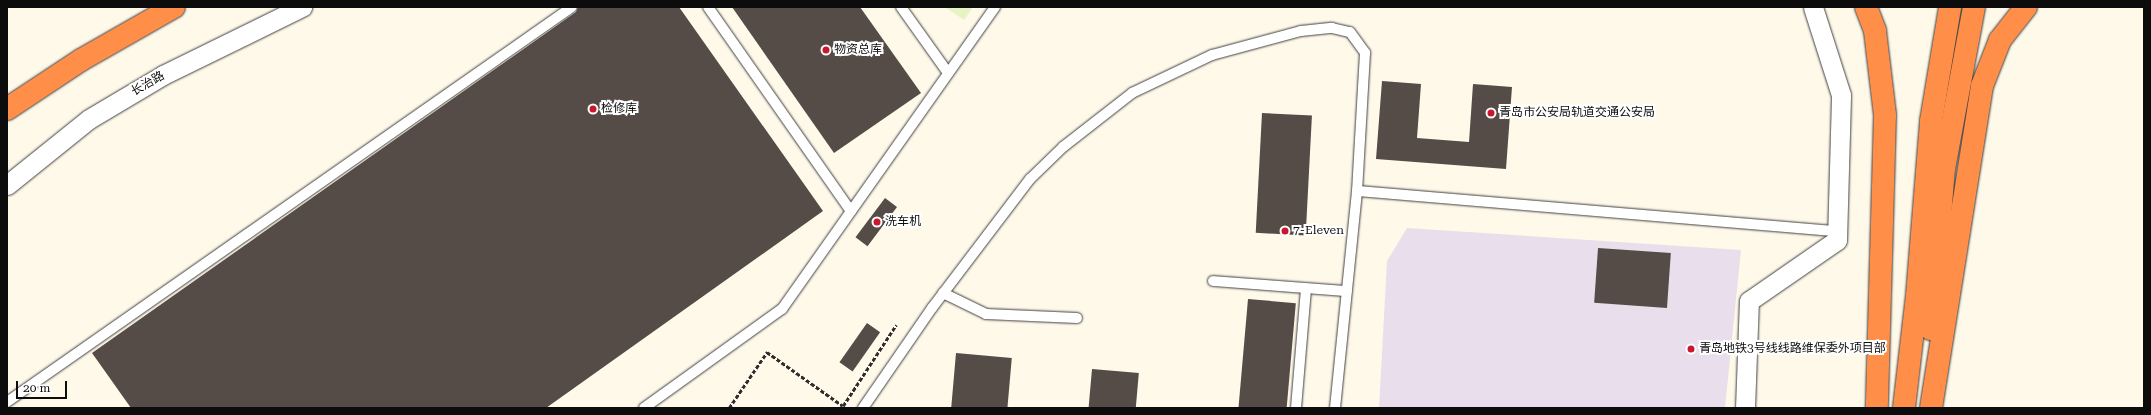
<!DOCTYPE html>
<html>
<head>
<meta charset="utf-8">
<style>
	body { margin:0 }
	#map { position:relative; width:2151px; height:415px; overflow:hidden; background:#fff9ea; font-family:"Roboto Serif","Noto Sans SC",serif }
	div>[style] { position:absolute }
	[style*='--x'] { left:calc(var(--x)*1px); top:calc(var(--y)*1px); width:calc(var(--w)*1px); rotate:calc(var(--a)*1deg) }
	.industrial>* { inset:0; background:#e9dfec }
	.pitch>* { inset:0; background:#e6f3c3 }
	.building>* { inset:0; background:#554b47; transform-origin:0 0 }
	.path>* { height:2.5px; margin-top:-1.25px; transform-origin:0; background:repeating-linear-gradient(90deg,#2e2e2e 0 4px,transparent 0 6px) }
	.roads { filter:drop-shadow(0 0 1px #3f3f3f) drop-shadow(0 0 1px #3f3f3f) }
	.lane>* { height:10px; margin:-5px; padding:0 5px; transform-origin:5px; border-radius:5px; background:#fff }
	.street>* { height:19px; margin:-9.5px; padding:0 9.5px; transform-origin:9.5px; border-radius:9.5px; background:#fff }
	.highway>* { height:22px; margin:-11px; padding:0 11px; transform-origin:11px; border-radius:11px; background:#ff8e48 }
	.dots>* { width:11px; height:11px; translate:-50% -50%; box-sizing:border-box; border:2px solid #fff; border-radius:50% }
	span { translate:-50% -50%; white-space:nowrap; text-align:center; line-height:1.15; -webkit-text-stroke:4px #fff; paint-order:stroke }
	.poi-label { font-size:12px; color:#0c0c0c }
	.left { translate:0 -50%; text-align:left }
	.street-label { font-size:12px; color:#0c0c0c }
	.frame { position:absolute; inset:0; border:8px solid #0c0c0c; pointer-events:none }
	.scale { position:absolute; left:16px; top:381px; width:51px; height:18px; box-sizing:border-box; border:2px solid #0c0c0c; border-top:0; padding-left:5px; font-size:12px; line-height:14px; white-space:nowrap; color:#0c0c0c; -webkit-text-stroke:3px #fff; paint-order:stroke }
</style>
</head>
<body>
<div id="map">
	<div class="industrial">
		<div style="clip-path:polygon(1407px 228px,1741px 250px,1725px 408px,1379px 408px,1387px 261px)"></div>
	</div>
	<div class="pitch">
		<div style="clip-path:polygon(945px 7px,973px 7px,964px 20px)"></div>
	</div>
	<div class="building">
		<div style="clip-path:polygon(578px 7px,679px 7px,823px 211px,546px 408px,131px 408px,92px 353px,576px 12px)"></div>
		<div style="clip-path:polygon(732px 7px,860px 7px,921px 93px,834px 153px)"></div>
		<div style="clip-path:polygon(1382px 81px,1421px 84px,1417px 138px,1469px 142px,1473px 84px,1512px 87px,1506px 169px,1376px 159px)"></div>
		<div style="left:1262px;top:113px;width:50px;height:120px;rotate:3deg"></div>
		<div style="left:885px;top:198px;width:15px;height:49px;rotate:37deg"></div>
		<div style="left:1598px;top:248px;width:73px;height:55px;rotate:4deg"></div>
		<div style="left:1248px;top:299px;width:48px;height:109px;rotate:5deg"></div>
		<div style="left:867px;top:323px;width:16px;height:48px;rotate:35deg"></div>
		<div style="left:956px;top:353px;width:56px;height:55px;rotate:5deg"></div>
		<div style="left:1092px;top:369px;width:47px;height:39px;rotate:5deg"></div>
	</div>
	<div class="path">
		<div style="--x:729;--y:408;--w:68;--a:-55.8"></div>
		<div style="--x:767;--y:352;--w:93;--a:35.4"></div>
		<div style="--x:843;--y:406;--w:97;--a:-56.8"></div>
	</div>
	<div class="roads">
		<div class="lane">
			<div style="--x:708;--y:7;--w:249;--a:55"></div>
			<div style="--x:901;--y:7;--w:81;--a:54.5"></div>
			<div style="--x:1213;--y:281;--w:134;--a:4.3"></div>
			<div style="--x:943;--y:293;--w:48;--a:26"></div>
			<div style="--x:986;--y:314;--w:91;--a:2.5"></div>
			<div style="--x:7;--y:402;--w:689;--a:-34.96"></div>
			<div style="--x:644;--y:408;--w:170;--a:-35.7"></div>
			<div style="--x:782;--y:309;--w:370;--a:-54.8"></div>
			<div style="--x:863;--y:408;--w:121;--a:-55.4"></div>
			<div style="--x:932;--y:308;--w:162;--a:-52.8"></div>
			<div style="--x:1030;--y:179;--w:46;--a:-44.1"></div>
			<div style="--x:1063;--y:147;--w:88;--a:-38"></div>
			<div style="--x:1132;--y:93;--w:89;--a:-25.4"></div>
			<div style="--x:1212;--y:55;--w:92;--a:-15.1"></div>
			<div style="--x:1301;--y:31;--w:31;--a:-6"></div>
			<div style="--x:1332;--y:28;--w:18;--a:13"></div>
			<div style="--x:1350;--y:32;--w:26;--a:54"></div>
			<div style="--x:1365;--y:53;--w:138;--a:93.3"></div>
			<div style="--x:1296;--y:408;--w:120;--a:-85.2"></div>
			<div style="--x:1335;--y:408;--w:218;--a:-84.2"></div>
			<div style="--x:1357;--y:191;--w:482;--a:4.8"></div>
		</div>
		<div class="street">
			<div style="--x:7;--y:185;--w:105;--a:-38.8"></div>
			<div style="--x:89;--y:119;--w:86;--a:-30.7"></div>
			<div style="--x:163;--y:75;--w:155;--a:-26.1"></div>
			<div style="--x:1745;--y:408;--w:107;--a:-87.9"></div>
			<div style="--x:1749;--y:301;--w:107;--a:-34.7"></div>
			<div style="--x:1837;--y:240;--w:145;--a:-88.4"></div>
			<div style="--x:1841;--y:95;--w:92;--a:-107.7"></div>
		</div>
		<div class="highway">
			<div style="--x:1866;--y:7;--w:26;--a:69"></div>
			<div style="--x:1875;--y:31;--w:85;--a:83.2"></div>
			<div style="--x:1885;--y:115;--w:293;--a:91.6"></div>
			<div style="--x:7;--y:109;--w:89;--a:-33.5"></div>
			<div style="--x:81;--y:60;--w:107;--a:-29.7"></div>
			<div style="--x:1931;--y:329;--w:161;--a:-85.4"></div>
			<div style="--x:1944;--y:169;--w:165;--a:-79.5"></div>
			<div style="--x:1904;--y:408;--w:113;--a:-83.4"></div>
			<div style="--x:1917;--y:296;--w:176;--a:-85.4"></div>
			<div style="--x:1931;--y:121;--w:116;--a:-80.5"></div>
			<div style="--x:1931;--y:408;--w:326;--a:-81"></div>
			<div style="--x:1982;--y:86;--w:49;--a:-68.6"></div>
			<div style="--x:2000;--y:40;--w:42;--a:-51.8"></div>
		</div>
	</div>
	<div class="dots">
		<div style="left:826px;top:50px;background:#c6192f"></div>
		<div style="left:593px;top:109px;background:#c6192f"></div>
		<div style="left:1491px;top:113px;background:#c6192f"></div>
		<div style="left:877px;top:222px;background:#c6192f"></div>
		<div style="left:1285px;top:231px;background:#c6192f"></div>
		<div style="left:1691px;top:349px;background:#c6192f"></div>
	</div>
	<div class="poi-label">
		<span class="left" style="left:834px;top:50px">物资总库</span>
		<span class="left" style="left:601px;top:109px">检修库</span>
		<span class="left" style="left:1499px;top:113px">青岛市公安局轨道交通公安局</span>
		<span class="left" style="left:885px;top:222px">洗车机</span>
		<span class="left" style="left:1293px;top:231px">7-Eleven</span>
		<span class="left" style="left:1699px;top:349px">青岛地铁3号线线路维保委外项目部</span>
	</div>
	<div class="street-label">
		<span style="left:148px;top:84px;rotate:-30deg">长治路</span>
	</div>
	<div class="frame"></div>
	<div class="scale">20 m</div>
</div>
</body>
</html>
